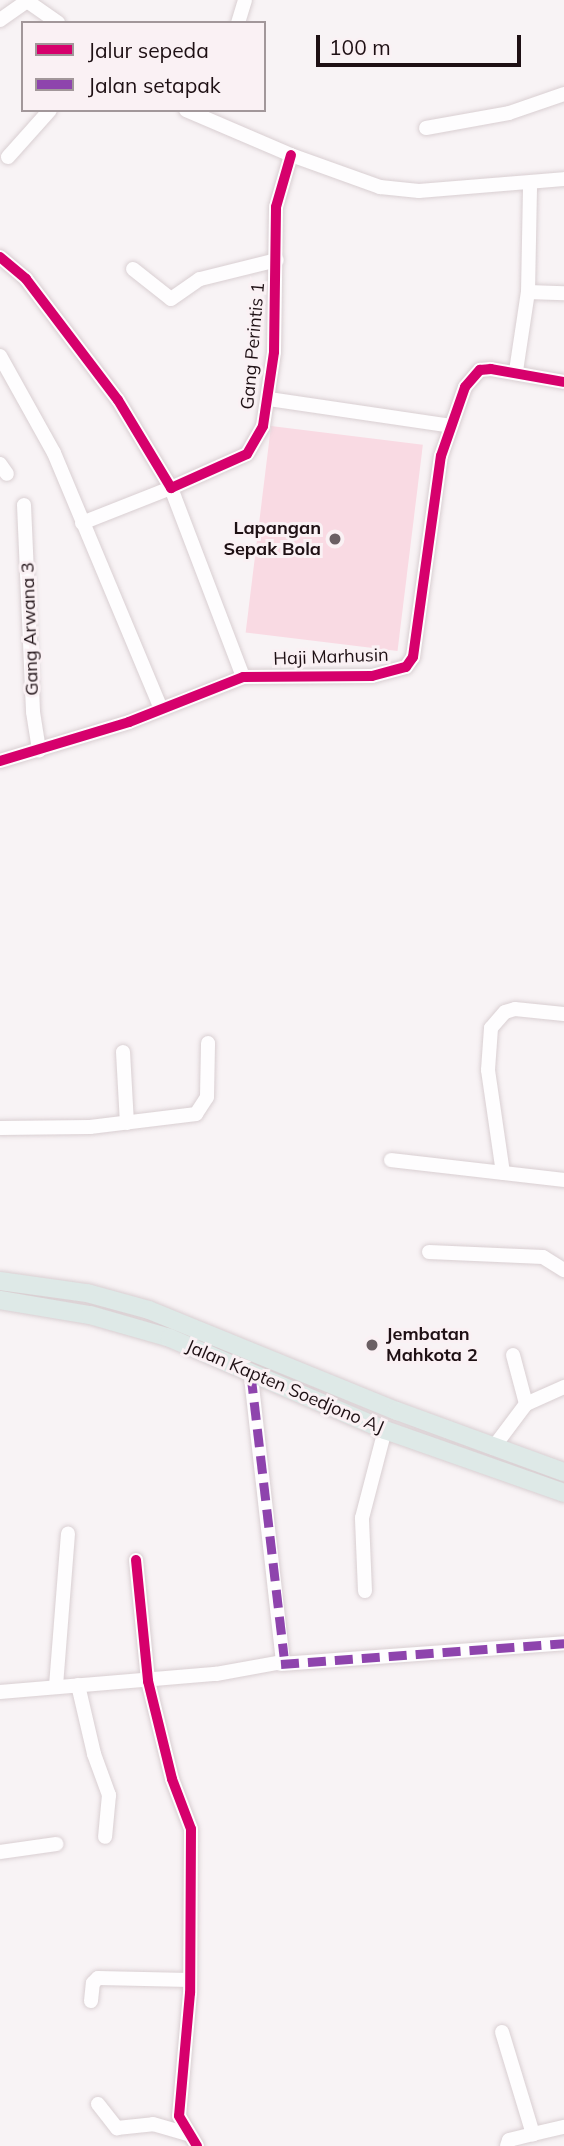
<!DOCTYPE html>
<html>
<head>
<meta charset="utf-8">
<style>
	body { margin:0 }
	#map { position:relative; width:564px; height:2146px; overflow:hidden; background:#f8f3f5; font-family:Mulish,sans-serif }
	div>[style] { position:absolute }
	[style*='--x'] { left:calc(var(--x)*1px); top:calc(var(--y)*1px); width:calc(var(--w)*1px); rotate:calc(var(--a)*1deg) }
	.green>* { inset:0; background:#f9dae3; transform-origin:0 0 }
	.roads { filter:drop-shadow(0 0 2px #d9cfd2) drop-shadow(0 0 2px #d9cfd2) }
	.minor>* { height:14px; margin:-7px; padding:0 7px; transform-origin:7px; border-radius:7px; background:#fefdfe }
	.major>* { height:18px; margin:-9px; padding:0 9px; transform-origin:9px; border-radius:9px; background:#dee9e7 }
	.quiet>* { height:9px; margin-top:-4.5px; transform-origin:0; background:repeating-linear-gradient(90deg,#8e44ad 0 18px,transparent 0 27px) }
	.cycleway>* { height:10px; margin:-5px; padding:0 5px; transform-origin:5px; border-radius:5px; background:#d6006c }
	.dots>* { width:19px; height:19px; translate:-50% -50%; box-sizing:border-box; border:4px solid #faf1f4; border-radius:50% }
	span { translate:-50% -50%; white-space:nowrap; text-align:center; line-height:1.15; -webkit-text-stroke:6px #faf1f4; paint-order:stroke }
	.street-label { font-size:18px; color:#1e1014 }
	.poi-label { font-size:18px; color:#1e1014; font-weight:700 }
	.right { translate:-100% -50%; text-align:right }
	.left { translate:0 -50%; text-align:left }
	.legend { position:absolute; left:21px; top:21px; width:245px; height:91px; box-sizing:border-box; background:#faf1f4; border:2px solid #a2979a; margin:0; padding:9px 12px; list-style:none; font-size:21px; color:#1e1014 }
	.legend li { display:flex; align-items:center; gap:14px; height:35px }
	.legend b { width:35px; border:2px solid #a2979a }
	.scale { position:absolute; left:316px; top:35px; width:205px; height:32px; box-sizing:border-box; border:4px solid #1e1014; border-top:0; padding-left:9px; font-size:21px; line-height:24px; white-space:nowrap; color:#1e1014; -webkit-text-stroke:5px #faf1f4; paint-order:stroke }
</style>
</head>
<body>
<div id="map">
	<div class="green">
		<div style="left:271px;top:426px;width:153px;height:208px;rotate:7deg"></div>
	</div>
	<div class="roads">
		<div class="minor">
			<div style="--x:0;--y:20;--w:33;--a:-35"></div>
			<div style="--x:27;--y:1;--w:38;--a:35"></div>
			<div style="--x:238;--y:23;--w:24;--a:-73"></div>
			<div style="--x:186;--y:110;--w:114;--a:23.2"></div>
			<div style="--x:291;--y:155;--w:95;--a:19.8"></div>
			<div style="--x:380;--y:187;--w:39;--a:6"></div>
			<div style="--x:419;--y:191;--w:145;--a:-4.7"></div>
			<div style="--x:426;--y:128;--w:84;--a:-10.2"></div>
			<div style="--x:509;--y:113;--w:58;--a:-19.1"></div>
			<div style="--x:8;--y:157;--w:63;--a:-48.2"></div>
			<div style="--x:0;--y:257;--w:34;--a:40"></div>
			<div style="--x:26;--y:279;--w:152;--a:52.8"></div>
			<div style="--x:118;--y:400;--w:103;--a:58.9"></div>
			<div style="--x:171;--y:488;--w:83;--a:-24.1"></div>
			<div style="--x:247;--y:454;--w:32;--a:-60"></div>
			<div style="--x:263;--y:426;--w:75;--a:-81.5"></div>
			<div style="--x:274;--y:352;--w:145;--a:-89.2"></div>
			<div style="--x:276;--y:207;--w:54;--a:-73.9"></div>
			<div style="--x:133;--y:269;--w:48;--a:38.3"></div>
			<div style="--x:171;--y:299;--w:35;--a:-35"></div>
			<div style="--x:200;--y:279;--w:79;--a:-13.9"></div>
			<div style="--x:528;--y:292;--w:36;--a:2"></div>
			<div style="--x:0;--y:356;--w:111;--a:60.9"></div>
			<div style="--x:54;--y:453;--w:277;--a:67.3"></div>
			<div style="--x:516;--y:371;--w:80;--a:-81.4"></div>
			<div style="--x:528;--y:292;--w:109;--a:-88.9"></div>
			<div style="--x:269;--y:399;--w:184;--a:8.4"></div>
			<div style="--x:0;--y:464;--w:12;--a:55"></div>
			<div style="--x:24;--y:505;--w:207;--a:87.5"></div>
			<div style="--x:33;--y:712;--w:39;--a:81"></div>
			<div style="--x:82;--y:523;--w:96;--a:-21.5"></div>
			<div style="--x:171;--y:488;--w:202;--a:69.1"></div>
			<div style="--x:0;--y:761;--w:135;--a:-16.8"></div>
			<div style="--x:129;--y:722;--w:123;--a:-21.5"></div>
			<div style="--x:243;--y:677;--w:129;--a:-0.4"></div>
			<div style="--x:372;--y:676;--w:35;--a:-15"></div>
			<div style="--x:406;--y:667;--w:12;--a:-55"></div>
			<div style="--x:413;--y:657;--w:203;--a:-82.1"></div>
			<div style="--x:441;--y:456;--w:73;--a:-70.8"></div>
			<div style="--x:465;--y:387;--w:23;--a:-49"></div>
			<div style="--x:480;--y:370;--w:11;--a:-5"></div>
			<div style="--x:491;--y:369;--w:74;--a:10.1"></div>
			<div style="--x:123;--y:1052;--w:71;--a:86.8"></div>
			<div style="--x:0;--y:1128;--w:90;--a:-0.6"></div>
			<div style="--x:90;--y:1127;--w:107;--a:-7"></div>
			<div style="--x:196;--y:1114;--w:20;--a:-57"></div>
			<div style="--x:207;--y:1097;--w:54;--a:-88.9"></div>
			<div style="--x:391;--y:1160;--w:174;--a:6.6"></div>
			<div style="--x:503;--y:1173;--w:104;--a:-98.3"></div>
			<div style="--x:488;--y:1070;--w:42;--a:-85.9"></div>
			<div style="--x:491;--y:1028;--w:21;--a:-49"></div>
			<div style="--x:505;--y:1012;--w:10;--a:-17"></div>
			<div style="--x:515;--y:1009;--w:49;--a:5.8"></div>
			<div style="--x:429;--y:1252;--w:114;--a:2.5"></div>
			<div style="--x:543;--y:1257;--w:25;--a:32"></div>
			<div style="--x:513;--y:1355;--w:51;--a:75.1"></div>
			<div style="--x:493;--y:1448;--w:55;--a:-53.1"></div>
			<div style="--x:526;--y:1404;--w:42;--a:-24.1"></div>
			<div style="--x:136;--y:1560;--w:122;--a:84.3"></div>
			<div style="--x:148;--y:1681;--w:101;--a:76.2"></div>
			<div style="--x:172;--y:1779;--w:53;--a:69.2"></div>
			<div style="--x:191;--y:1829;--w:164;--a:90.3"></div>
			<div style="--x:190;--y:1993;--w:123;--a:95.1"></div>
			<div style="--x:179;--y:2116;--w:35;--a:59"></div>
			<div style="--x:365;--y:1591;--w:73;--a:-92.4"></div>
			<div style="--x:362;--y:1518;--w:91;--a:-75.4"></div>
			<div style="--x:281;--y:1664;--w:284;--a:-4.2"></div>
			<div style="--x:78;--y:1685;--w:71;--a:76.9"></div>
			<div style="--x:94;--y:1754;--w:44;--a:69.9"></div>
			<div style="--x:109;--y:1795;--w:42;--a:95.4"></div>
			<div style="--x:56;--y:1686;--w:153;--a:-85.5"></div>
			<div style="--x:0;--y:1692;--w:217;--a:-4.8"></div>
			<div style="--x:216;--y:1674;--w:68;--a:-10.2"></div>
			<div style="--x:283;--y:1662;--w:289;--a:-96.4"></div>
			<div style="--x:0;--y:1852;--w:57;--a:-8.1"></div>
			<div style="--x:91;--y:2001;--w:18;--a:-84"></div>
			<div style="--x:93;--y:1983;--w:7;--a:-45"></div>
			<div style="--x:98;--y:1978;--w:92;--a:1.2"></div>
			<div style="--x:502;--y:2032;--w:107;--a:73.1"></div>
			<div style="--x:533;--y:2134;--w:32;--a:-13"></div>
			<div style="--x:98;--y:2104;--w:31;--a:52"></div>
			<div style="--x:117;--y:2128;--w:36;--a:-6"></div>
			<div style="--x:153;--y:2124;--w:35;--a:16"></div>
			<div style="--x:507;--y:2146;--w:6;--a:-72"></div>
			<div style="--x:509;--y:2140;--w:25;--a:-14"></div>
		</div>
		<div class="major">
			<div style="--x:0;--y:1281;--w:88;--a:7.9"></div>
			<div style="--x:87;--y:1293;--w:64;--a:15.3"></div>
			<div style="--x:149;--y:1310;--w:268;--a:22.2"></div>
			<div style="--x:397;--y:1411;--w:178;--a:20.1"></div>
			<div style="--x:0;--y:1300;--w:91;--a:9.5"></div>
			<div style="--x:90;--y:1315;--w:83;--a:16"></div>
			<div style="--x:170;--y:1338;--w:234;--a:23.2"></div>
			<div style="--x:385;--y:1430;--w:190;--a:19.4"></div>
		</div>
	</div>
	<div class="quiet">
		<div style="--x:251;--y:1375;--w:283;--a:83.3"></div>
		<div style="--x:281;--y:1664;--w:284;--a:-4.2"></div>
	</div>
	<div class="cycleway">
		<div style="--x:0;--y:257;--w:34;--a:40"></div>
		<div style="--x:26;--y:279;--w:152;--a:52.8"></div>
		<div style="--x:118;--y:400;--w:103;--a:58.9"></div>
		<div style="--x:171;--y:488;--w:83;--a:-24.1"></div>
		<div style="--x:247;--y:454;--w:32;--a:-60"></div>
		<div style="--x:263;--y:426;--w:75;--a:-81.5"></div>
		<div style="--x:274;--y:352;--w:145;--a:-89.2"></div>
		<div style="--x:276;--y:207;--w:54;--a:-73.9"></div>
		<div style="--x:0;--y:761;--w:135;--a:-16.8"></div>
		<div style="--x:129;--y:722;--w:123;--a:-21.5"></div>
		<div style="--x:243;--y:677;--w:129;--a:-0.4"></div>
		<div style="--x:372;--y:676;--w:35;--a:-15"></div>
		<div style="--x:406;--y:667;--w:12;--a:-55"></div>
		<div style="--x:413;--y:657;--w:203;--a:-82.1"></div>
		<div style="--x:441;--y:456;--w:73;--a:-70.8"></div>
		<div style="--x:465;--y:387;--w:23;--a:-49"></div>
		<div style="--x:480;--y:370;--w:11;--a:-5"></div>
		<div style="--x:491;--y:369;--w:74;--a:10.1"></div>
		<div style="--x:136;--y:1560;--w:122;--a:84.3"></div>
		<div style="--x:148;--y:1681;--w:101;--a:76.2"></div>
		<div style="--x:172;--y:1779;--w:53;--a:69.2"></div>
		<div style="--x:191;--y:1829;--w:164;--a:90.3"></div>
		<div style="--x:190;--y:1993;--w:123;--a:95.1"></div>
		<div style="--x:179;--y:2116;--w:35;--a:59"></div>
	</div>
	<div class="dots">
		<div style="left:335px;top:539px;background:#6a5f63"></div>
		<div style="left:372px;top:1345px;background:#6a5f63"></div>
	</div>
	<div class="street-label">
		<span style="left:253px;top:346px;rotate:-85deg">Gang Perintis 1</span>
		<span style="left:30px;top:629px;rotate:-92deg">Gang Arwana 3</span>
		<span style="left:331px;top:657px;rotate:-2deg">Haji Marhusin</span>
		<span style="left:285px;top:1387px;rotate:23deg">Jalan Kapten Soedjono AJ</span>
	</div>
	<div class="poi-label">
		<span class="right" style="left:321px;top:539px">Lapangan<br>Sepak Bola</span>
		<span class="left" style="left:386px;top:1345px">Jembatan<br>Mahkota 2</span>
	</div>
	<ul class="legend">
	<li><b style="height:9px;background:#d6006c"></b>Jalur sepeda</li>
	<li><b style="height:9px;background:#8e44ad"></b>Jalan setapak</li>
	</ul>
	<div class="scale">100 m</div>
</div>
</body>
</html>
